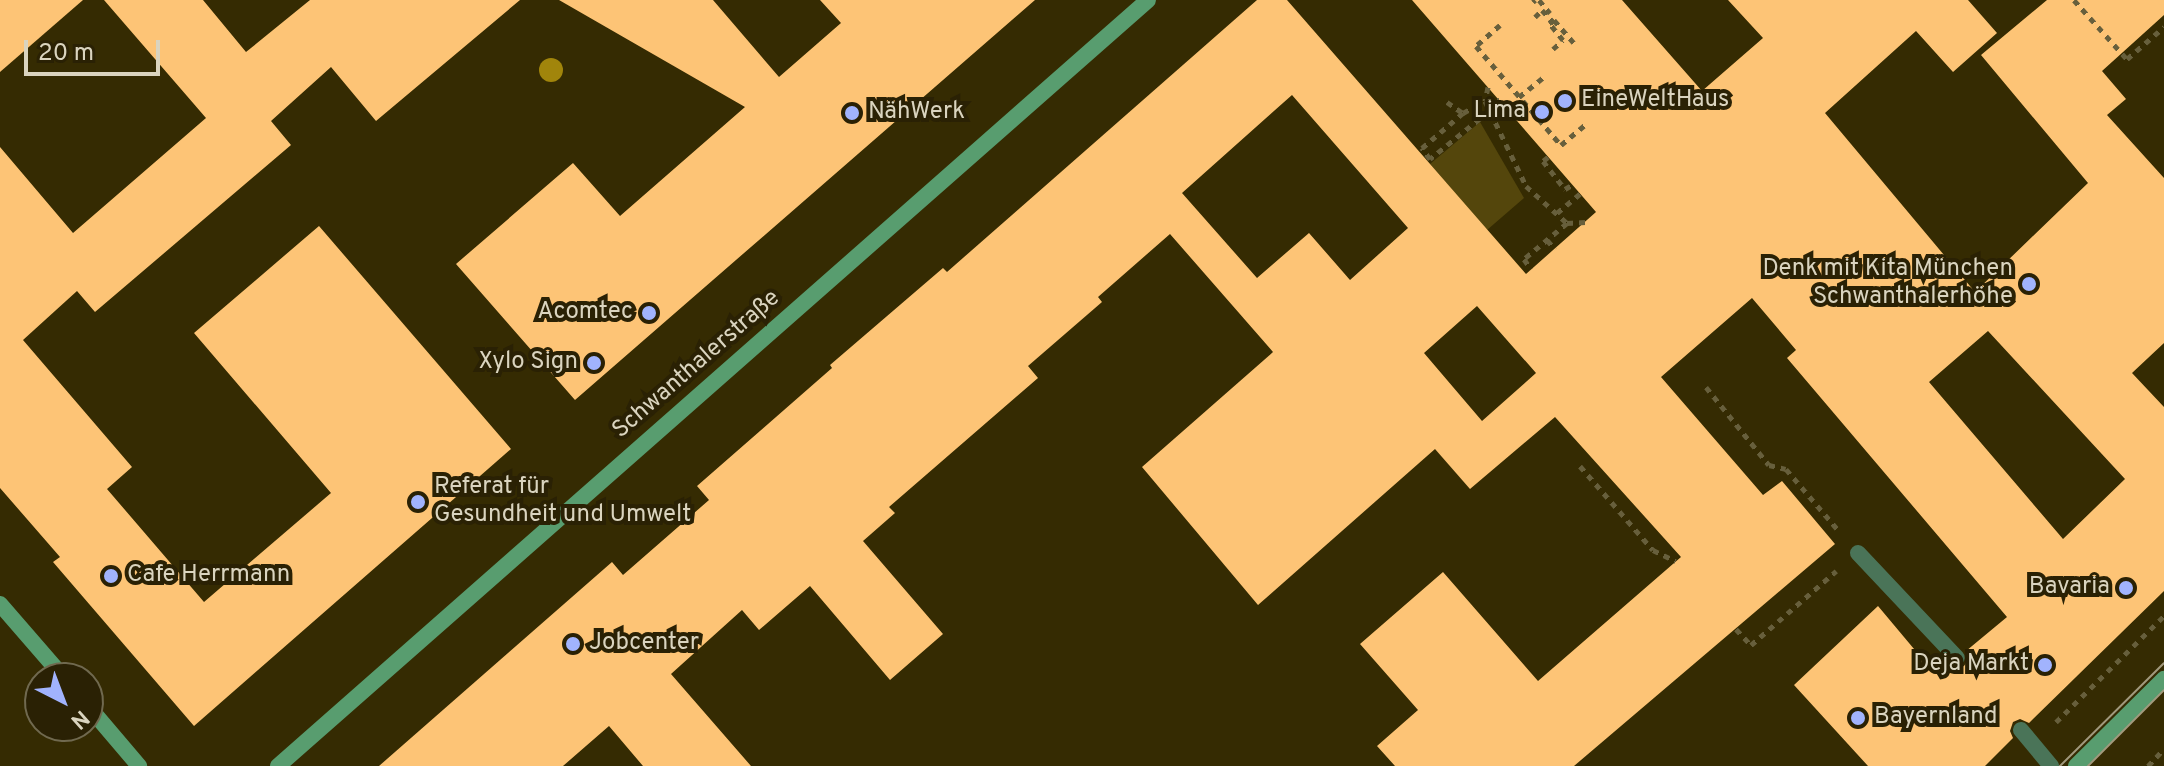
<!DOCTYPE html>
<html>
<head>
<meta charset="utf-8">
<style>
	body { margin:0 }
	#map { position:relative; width:2164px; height:766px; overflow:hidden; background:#352b02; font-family:Overpass,sans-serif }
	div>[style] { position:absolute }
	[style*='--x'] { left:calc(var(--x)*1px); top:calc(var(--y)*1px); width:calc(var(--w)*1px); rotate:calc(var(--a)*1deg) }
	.green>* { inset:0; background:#54460c }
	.building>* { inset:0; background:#fdc476 }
	.path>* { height:5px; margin-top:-2.5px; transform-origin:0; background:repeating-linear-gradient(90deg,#675f3c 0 6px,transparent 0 12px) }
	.lane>* { height:16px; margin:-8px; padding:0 8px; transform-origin:8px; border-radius:8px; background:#4a7458 }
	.secondary>* { height:16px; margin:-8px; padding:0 8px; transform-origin:8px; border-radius:8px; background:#589d6f }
	.tram>* { height:2px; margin:-1px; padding:0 1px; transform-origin:1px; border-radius:1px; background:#a1997d }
	.trees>* { width:24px; height:24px; margin:-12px; border-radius:50%; background:#a1850b }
	.dots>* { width:22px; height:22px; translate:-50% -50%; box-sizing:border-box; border:4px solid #2a2104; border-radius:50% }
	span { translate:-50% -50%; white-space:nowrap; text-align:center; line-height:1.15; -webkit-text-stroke:8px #2a2104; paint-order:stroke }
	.poi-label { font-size:24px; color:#dad4bf }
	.left { translate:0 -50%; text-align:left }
	.right { translate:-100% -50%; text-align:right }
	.street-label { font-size:24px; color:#dad4bf }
	.north { position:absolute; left:24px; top:662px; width:80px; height:80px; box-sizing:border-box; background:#2a2104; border:2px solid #70694f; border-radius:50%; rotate:138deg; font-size:22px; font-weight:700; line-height:32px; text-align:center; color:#dad4bf }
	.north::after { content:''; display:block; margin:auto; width:28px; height:36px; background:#a1b3fd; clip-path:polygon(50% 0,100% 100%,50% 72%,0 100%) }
	.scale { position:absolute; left:24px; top:40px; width:136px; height:36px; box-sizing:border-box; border:4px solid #dad4bf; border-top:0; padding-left:10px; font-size:24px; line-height:28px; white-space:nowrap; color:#dad4bf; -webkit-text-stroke:6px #2a2104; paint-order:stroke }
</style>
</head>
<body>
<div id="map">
	<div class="green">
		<div style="clip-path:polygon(1480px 122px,1524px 198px,1487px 230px,1430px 164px)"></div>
	</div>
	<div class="building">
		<div style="clip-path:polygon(0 0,83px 0,0 72px)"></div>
		<div style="clip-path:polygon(104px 0,203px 0,246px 52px,310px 0,520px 0,376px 121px,331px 67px,271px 121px,291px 145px,95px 312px,77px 291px,23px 340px,132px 467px,107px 489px,204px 602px,331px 493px,194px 333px,319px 226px,511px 449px,194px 726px,53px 562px,60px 557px,0 488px,0 147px,73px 233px,206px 118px)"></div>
		<div style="clip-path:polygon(559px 0,713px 0,779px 77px,841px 23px,820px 0,1035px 0,575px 400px,456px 264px,573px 163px,620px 216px,745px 107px)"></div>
		<div style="clip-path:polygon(evenodd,1257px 0,1287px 0,1526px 274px,1596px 212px,1412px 0,1622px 0,1702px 91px,1763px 38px,1728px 0,1968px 0,1997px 33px,1953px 72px,1916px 31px,1825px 113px,1975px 292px,2088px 183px,1981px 55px,2047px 0,2164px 0,2164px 15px,2102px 71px,2126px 99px,2107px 115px,2164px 178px,2164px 343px,2132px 373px,2164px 407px,2164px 591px,2029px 723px,2020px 719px,2013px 722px,2010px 731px,2013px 738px,1985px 766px,1868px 766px,1794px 685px,1878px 606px,1935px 674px,1948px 664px,1955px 669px,1964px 666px,1968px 660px,1966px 651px,2007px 617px,1787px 358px,1796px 350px,1752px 298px,1661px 377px,1763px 495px,1782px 481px,1835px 544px,1574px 766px,1395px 766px,1377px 746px,1418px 710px,1360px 644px,1443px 572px,1538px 681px,1681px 557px,1555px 417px,1470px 489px,1435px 449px,1258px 605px,1142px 467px,1273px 352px,1170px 234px,1098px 297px,1102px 302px,1028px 366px,1038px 378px,889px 507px,895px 513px,863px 541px,943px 634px,890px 680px,810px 586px,759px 630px,742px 610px,671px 674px,751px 766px,643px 766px,609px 726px,563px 766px,379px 766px,612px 562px,623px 575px,709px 500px,697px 486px,832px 368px,830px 365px,943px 268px,947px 272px,1257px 0,1292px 95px,1408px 228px,1350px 280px,1309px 233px,1257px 278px,1182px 193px,1292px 95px,1257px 0,1477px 306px,1536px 373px,1482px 421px,1424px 353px,1477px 306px,1257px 0,1988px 331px,2125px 479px,2063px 539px,1929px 382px,1988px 331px)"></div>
	</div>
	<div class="path">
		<div style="--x:1539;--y:0;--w:17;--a:50"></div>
		<div style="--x:2074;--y:0;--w:79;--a:48.1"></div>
		<div style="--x:2127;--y:59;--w:49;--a:-40.9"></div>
		<div style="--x:1533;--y:2;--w:3;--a:-45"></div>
		<div style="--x:1535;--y:17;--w:10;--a:-45"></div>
		<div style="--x:1542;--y:10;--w:18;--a:47"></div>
		<div style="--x:1500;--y:25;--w:32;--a:139"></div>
		<div style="--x:1476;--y:46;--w:130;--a:49.4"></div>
		<div style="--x:1561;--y:145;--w:33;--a:-40"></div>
		<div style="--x:1553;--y:49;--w:13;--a:-42"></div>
		<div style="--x:1563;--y:40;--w:22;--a:-129"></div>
		<div style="--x:1549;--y:23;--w:6;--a:-31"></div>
		<div style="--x:1554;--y:20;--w:30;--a:49"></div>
		<div style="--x:1488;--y:87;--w:14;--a:102"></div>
		<div style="--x:1485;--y:101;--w:94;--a:64.2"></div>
		<div style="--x:1526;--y:186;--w:55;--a:42.1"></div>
		<div style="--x:1567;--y:223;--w:56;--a:140.1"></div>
		<div style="--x:1524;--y:259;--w:12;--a:55"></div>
		<div style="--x:1519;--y:97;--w:35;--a:-39"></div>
		<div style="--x:1447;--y:102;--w:19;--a:35"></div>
		<div style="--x:1489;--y:111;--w:76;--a:140.9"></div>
		<div style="--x:1430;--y:159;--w:14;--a:-126"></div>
		<div style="--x:1422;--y:148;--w:54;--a:-40.5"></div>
		<div style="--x:1463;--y:113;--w:25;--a:-29"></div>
		<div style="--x:1485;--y:101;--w:14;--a:-4"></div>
		<div style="--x:1548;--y:157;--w:6;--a:141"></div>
		<div style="--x:1543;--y:161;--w:36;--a:52"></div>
		<div style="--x:1565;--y:189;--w:8;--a:-30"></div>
		<div style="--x:1557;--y:213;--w:30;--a:-40"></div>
		<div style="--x:1567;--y:223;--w:19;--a:-3"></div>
		<div style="--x:1547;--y:240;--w:12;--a:48"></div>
		<div style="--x:1706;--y:387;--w:100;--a:51.1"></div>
		<div style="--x:1769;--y:465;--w:17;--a:13"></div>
		<div style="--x:1786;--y:469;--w:82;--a:49.5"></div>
		<div style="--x:1580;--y:466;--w:111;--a:49"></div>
		<div style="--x:1653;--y:550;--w:25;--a:26"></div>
		<div style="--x:1736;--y:629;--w:22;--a:47"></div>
		<div style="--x:1751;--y:645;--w:113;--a:-41"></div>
		<div style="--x:2056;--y:722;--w:151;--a:-44.5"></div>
		<div style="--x:2148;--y:766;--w:23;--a:-47"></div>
	</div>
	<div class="lane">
		<div style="--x:1858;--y:553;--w:144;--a:46.7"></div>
		<div style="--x:2021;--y:730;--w:47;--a:50.2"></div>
	</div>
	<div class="secondary">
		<div style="--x:0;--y:604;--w:98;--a:49.1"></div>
		<div style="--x:88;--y:706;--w:79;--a:49.6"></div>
		<div style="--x:278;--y:766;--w:1159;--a:-41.36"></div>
		<div style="--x:2076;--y:766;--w:124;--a:-44.7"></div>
	</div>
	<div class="tram">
		<div style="--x:2060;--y:766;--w:146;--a:-44.7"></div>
		<div style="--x:2088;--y:766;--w:107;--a:-45"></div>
	</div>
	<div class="trees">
		<div style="left:551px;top:70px"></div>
	</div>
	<div class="dots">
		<div style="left:1565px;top:101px;background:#a1b3fd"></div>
		<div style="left:1542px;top:112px;background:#a1b3fd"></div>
		<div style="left:852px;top:113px;background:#a1b3fd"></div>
		<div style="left:2029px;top:284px;background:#a1b3fd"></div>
		<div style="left:649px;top:313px;background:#a1b3fd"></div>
		<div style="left:594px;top:363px;background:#a1b3fd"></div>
		<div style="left:418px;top:502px;background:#a1b3fd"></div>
		<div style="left:111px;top:576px;background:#a1b3fd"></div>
		<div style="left:2126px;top:588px;background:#a1b3fd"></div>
		<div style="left:573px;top:644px;background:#a1b3fd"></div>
		<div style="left:2045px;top:665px;background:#a1b3fd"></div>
		<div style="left:1858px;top:718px;background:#a1b3fd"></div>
	</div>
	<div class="poi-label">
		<span class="left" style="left:1581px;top:101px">EineWeltHaus</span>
		<span class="right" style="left:1526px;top:112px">Lima</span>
		<span class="left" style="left:868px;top:113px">NähWerk</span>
		<span class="right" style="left:2013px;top:284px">Denk mit Kita München<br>Schwanthalerhöhe</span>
		<span class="right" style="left:633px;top:313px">Acomtec</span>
		<span class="right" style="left:578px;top:363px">Xylo Sign</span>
		<span class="left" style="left:434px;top:502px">Referat für<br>Gesundheit und Umwelt</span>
		<span class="left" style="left:127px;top:576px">Cafe Herrmann</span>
		<span class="right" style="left:2110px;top:588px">Bavaria</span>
		<span class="left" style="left:589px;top:644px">Jobcenter</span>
		<span class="right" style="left:2029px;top:665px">Deja Markt</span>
		<span class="left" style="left:1874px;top:718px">Bayernland</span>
	</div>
	<div class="street-label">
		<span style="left:697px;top:365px;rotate:-41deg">Schwanthalerstraße</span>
	</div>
	<div class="north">N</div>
	<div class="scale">20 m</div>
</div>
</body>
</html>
